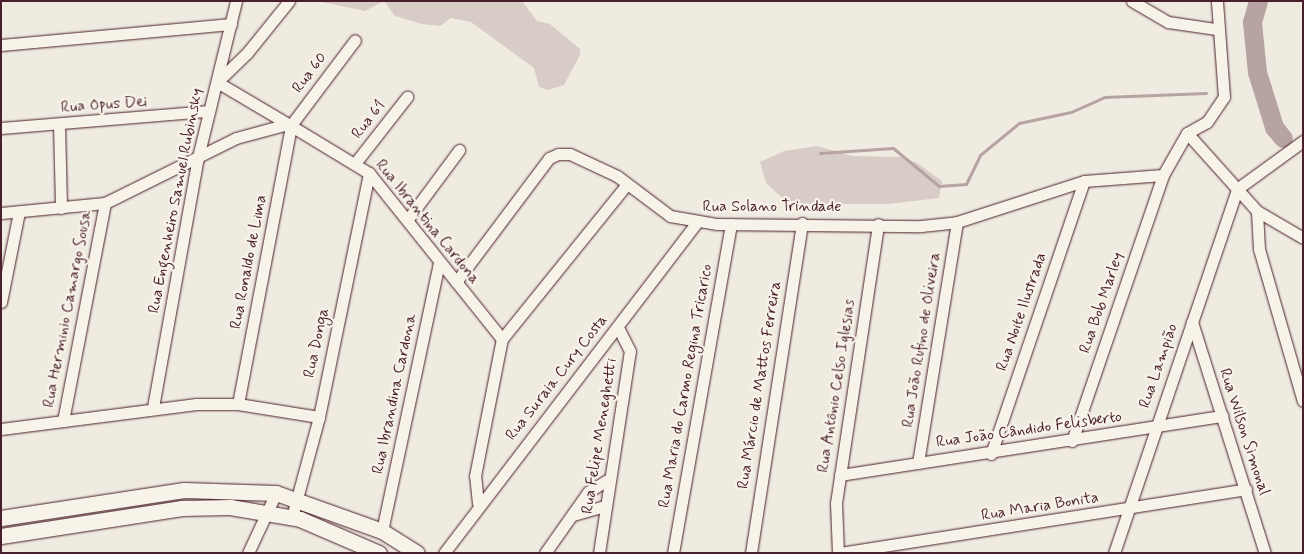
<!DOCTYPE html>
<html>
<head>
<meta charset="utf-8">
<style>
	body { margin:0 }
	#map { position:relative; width:1304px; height:554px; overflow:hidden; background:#f0ebe0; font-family:Mynerve,sans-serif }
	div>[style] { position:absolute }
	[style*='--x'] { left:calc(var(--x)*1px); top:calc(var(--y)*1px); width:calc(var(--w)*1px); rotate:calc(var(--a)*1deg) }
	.green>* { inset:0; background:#d8cdc6 }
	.stream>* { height:3px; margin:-1.5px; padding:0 1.5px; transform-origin:1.5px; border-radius:1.5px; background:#b7a4a2 }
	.river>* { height:19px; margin:-9.5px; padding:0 9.5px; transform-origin:9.5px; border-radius:9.5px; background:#b7a4a2 }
	.roads { filter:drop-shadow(0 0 1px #4a1f2b) drop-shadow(0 0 1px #4a1f2b) }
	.minor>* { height:11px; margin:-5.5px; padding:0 5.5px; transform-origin:5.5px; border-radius:5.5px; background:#f7f3e8 }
	.secondary>* { height:15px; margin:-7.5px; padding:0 7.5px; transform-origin:7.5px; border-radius:7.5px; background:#f7f3e8 }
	span { translate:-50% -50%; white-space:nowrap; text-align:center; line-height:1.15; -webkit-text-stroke:4.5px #f7f3e8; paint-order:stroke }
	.street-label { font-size:16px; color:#4a1f2b }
	.frame { position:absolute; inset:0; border:2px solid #4a1f2b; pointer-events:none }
</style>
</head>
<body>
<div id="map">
	<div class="green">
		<div style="clip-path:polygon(317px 1px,522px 1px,537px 21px,550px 24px,580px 49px,580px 55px,564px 85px,548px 90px,539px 87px,534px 68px,471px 22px,451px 18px,440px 26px,422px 24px,395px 16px,384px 1px,365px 11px)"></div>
		<div style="clip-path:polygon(817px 146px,852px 156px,901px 157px,917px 163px,942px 181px,939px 198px,888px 204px,789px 204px,766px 183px,760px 162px,784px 151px)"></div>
	</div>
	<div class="stream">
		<div style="--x:820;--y:153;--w:73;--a:-3.9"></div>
		<div style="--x:893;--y:148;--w:60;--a:39.6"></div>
		<div style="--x:939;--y:186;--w:27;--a:-4"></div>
		<div style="--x:966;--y:184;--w:32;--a:-64"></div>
		<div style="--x:980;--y:155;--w:50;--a:-39.4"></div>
		<div style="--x:1019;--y:123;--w:53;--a:-11.9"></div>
		<div style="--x:1071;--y:112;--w:36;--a:-24"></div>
		<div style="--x:1104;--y:97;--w:102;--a:-2.2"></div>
	</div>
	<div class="river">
		<div style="--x:1258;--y:1;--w:22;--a:106"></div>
		<div style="--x:1252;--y:22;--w:50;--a:84.3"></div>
		<div style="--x:1257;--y:72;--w:58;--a:72.8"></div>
		<div style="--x:1274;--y:127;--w:14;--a:51"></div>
	</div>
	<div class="roads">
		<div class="minor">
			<div style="--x:1132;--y:1;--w:42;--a:30.3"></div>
			<div style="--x:1168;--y:22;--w:49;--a:8.3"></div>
			<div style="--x:1;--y:45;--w:231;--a:-5.2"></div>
			<div style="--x:59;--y:124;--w:84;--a:88.6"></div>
			<div style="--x:288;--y:124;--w:82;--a:-149.4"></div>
			<div style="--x:217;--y:82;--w:42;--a:-44"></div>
			<div style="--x:247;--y:53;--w:67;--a:-51.1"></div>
			<div style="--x:1;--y:128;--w:209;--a:-4.7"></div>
			<div style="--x:1187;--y:133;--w:105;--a:48.1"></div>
			<div style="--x:1257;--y:211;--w:38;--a:87"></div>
			<div style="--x:1259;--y:249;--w:158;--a:73.9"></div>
			<div style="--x:356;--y:162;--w:83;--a:-51.9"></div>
			<div style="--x:1257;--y:211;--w:53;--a:30.4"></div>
			<div style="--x:1;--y:213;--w:104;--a:-5.5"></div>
			<div style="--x:105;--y:203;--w:146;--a:-26.4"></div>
			<div style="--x:236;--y:138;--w:54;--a:-15.1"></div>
			<div style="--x:288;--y:124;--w:95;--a:31.2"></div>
			<div style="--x:369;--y:173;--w:213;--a:51.3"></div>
			<div style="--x:408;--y:219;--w:86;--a:-53.5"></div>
			<div style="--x:456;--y:282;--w:155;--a:-53.1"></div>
			<div style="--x:549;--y:158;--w:10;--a:-24"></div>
			<div style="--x:558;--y:154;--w:12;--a:0"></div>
			<div style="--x:570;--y:154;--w:52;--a:25.1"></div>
			<div style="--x:617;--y:176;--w:66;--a:37"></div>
			<div style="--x:670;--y:216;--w:48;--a:9.7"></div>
			<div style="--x:717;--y:224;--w:204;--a:0.6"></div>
			<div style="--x:921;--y:226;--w:36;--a:-6"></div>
			<div style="--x:957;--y:222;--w:133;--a:-17.9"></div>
			<div style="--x:1084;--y:181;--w:79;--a:-4.3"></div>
			<div style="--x:1;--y:302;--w:92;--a:-78.7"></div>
			<div style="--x:1192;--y:322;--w:242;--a:72.5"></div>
			<div style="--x:238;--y:404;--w:284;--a:-79.2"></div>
			<div style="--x:291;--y:125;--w:106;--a:-53"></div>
			<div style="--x:153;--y:407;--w:254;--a:-79.8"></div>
			<div style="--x:198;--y:157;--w:161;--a:-76.3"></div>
			<div style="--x:63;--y:421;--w:222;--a:-79.1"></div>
			<div style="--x:1;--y:429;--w:197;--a:-7.3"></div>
			<div style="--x:196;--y:404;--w:42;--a:0"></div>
			<div style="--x:238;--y:404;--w:82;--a:9.1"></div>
			<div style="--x:1072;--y:441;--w:281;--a:-71.1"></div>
			<div style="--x:1163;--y:175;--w:48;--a:-60.3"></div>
			<div style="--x:1187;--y:133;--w:23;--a:-29"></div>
			<div style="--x:1207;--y:122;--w:30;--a:-56"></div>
			<div style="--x:1224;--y:97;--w:96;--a:-94.2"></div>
			<div style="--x:991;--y:454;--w:288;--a:-71.2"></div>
			<div style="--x:918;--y:463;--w:244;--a:-80.8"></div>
			<div style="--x:840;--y:475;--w:387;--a:-8.8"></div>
			<div style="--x:478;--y:503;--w:27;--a:-96"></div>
			<div style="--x:475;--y:476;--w:140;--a:-78.9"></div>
			<div style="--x:502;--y:339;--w:199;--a:-51.1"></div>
			<div style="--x:573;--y:515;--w:32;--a:-16"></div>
			<div style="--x:292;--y:517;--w:104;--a:-74.9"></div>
			<div style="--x:319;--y:417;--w:249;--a:-78.4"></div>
			<div style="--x:382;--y:531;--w:275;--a:-78"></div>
			<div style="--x:248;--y:553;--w:66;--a:-65"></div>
			<div style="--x:444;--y:553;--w:415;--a:-52.6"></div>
			<div style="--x:545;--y:553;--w:75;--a:-54.8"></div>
			<div style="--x:588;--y:492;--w:22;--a:-32"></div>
			<div style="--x:599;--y:553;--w:204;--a:-81.3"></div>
			<div style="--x:630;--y:351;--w:27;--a:-117"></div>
			<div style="--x:673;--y:553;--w:334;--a:-80"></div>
			<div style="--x:751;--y:553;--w:334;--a:-81.2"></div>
			<div style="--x:838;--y:553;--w:50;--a:-92.3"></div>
			<div style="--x:836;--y:503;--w:282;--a:-81.4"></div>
			<div style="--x:839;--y:553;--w:412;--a:-8.9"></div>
			<div style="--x:1114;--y:553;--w:384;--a:-71.3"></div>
			<div style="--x:1237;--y:189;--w:82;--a:-36"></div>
		</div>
		<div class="secondary">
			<div style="--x:1;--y:518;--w:185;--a:-8.7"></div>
			<div style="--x:184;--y:490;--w:92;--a:1.9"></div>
			<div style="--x:276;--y:493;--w:113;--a:19.7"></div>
			<div style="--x:382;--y:531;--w:41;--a:32.2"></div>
			<div style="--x:1;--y:536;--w:183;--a:-8.8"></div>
			<div style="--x:182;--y:508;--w:48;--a:-1.2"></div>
			<div style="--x:230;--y:507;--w:71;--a:9.7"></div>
			<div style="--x:300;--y:519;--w:86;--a:23.3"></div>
		</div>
	</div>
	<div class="street-label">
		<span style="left:310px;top:73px;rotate:-53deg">Rua 60</span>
		<span style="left:104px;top:105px;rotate:-4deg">Rua Opus Dei</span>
		<span style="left:369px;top:120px;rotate:-52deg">Rua 61</span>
		<span style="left:176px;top:201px;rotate:-79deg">Rua Engenheiro Samuel Rubinsky</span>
		<span style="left:772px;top:207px">Rua Solano Trindade</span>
		<span style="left:427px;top:222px;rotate:51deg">Rua Ibrantina Cardona</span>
		<span style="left:249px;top:262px;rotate:-79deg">Rua Ronaldo de Lima</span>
		<span style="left:1102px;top:303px;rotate:-71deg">Rua Bob Marley</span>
		<span style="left:68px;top:309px;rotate:-79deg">Rua Herminio Camargo Sousa</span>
		<span style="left:1022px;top:312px;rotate:-71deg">Rua Noite Ilustrada</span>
		<span style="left:922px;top:340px;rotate:-81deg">Rua João Rufino de Oliveira</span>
		<span style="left:317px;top:343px;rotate:-78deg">Rua Donga</span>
		<span style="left:1159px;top:366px;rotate:-71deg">Rua Lampião</span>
		<span style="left:557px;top:378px;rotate:-52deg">Rua Suraia Cury Costa</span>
		<span style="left:760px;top:385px;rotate:-81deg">Rua Márcio de Mattos Ferreira</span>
		<span style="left:686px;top:386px;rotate:-80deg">Rua Maria do Carmo Regina Tricarico</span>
		<span style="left:837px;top:386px;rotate:-81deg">Rua Antônio Celso Iglesias</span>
		<span style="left:395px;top:394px;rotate:-78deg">Rua Ibrandina Cardona</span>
		<span style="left:1029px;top:430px;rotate:-8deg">Rua João Cândido Felisberto</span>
		<span style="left:1244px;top:432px;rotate:72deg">Rua Wilson Simonal</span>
		<span style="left:600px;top:436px;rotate:-81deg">Rua Felipe Meneghetti</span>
		<span style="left:1040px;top:507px;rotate:-9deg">Rua Maria Bonita</span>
	</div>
	<div class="frame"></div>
</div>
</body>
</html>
